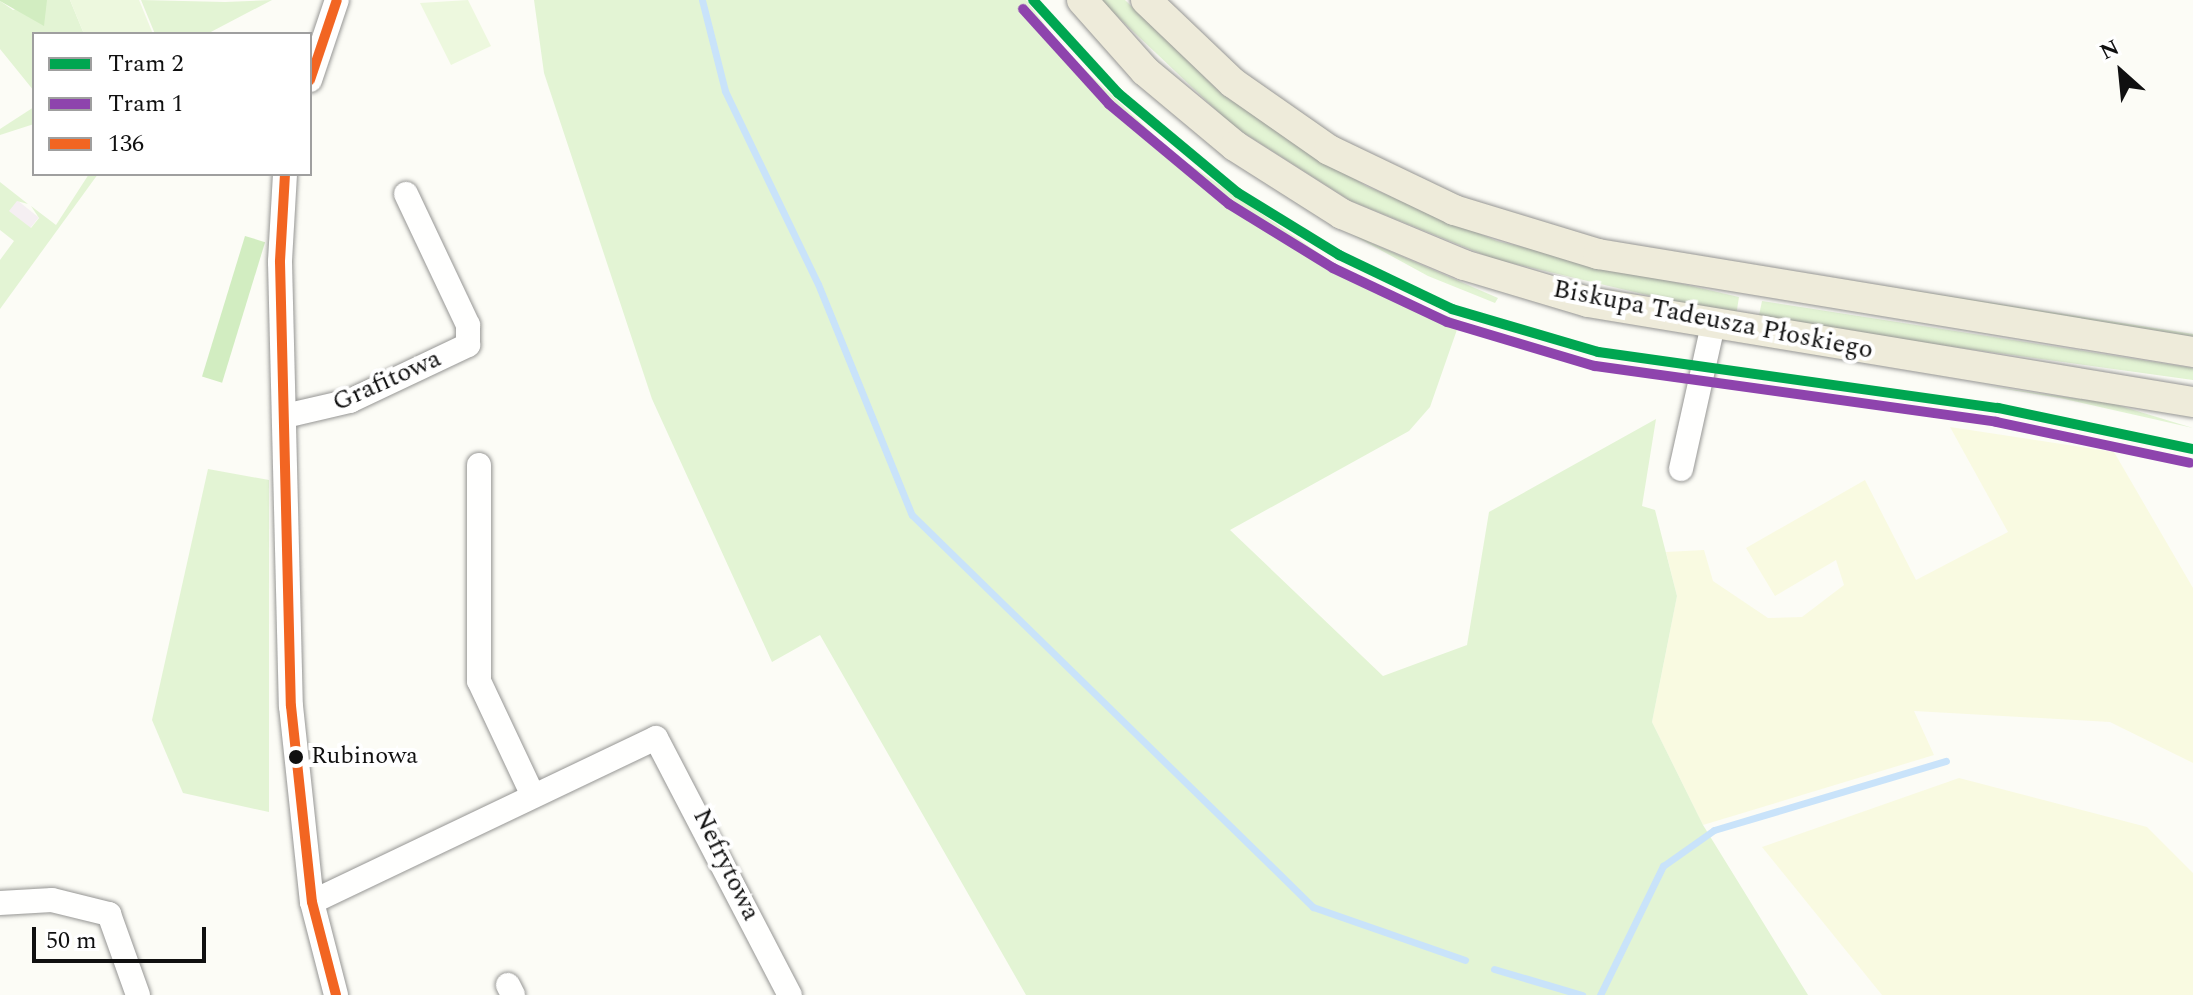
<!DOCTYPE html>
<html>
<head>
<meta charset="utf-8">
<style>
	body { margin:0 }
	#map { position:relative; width:2193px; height:995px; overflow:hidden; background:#fcfcf6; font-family:Spectral,serif }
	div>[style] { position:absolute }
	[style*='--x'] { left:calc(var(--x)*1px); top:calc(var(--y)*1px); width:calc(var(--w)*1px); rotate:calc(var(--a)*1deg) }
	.industrial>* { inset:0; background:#f5eff2; transform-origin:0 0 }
	.farmland>* { inset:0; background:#f9fae1 }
	.green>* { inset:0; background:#e3f4d4 }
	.forest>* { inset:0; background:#d2edc1; transform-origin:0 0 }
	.pitch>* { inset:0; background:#edf8de }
	.stream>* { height:7px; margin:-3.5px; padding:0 3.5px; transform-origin:3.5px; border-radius:3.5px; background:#c9e3fa }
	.roads { filter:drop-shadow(0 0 2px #969694) drop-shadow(0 0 2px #969694) }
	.minor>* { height:24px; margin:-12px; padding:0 12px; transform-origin:12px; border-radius:12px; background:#fffffe }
	.major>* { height:30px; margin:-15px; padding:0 15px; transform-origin:15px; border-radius:15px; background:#eeebda }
	.bus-1>* { height:10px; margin:-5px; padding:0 5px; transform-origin:5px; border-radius:5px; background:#f26522 }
	.tram-1>* { height:10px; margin:-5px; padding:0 5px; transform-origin:5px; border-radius:5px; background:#00a651 }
	.tram-2>* { height:10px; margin:-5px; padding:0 5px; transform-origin:5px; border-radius:5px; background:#8e44ad }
	.dots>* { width:22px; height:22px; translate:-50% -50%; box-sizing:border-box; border:4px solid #fff; border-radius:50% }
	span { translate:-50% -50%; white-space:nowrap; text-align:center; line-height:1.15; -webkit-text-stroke:8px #fff; paint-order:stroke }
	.bus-label { font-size:24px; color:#101010 }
	.left { translate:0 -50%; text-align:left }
	.street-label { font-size:26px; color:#101010 }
	.legend { position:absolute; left:32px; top:32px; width:280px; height:144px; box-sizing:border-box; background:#fff; border:2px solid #9f9f9f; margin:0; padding:10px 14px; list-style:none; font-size:24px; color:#101010 }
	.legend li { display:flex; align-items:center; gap:16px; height:40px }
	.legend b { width:40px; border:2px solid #9f9f9f }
	.north { position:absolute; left:2081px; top:32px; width:80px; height:80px; -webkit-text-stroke:6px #fff; paint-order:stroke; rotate:333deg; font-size:22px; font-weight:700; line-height:32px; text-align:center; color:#101010 }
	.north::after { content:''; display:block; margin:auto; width:28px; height:36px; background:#101010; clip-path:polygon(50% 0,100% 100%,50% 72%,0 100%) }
	.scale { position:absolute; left:32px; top:927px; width:174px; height:36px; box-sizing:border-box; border:4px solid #101010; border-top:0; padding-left:10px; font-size:24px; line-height:28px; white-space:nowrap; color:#101010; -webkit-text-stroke:6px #fff; paint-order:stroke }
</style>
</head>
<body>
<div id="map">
	<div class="industrial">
		<div style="left:17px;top:200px;width:28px;height:14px;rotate:39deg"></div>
	</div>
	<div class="farmland">
		<div style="clip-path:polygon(1950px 427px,2114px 452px,2193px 588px,2193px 763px,2110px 722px,1914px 711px,1934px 755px,1703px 825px,1652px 722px,1677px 596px,1666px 552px,1704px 550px,1713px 581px,1768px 618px,1802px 617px,1844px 585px,1836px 560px,1775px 596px,1746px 548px,1865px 480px,1916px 580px,2008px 532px)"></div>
		<div style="clip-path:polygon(1959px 778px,2147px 827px,2193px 873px,2193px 995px,1882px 995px,1762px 847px)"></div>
	</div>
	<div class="green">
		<div style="clip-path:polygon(47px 0,70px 0,84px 34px,34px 34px,34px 91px,0 49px,0 1px,13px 10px)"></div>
		<div style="clip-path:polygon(141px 0,225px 2px,272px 0,207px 34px,155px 34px)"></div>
		<div style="clip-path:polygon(534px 0,1026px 0,1065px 51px,1173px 153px,1358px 280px,1460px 321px,1430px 407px,1409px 431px,1230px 530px,1383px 676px,1467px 645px,1489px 512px,1656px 419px,1642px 506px,1655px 510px,1677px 596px,1652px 722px,1703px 825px,1808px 995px,1026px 995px,820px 635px,772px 662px,652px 399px,544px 73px)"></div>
		<div style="clip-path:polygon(1100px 0,1125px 0,1223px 95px,1366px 186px,1497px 241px,1739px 297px,1736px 316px,1494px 259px,1351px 201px,1233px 126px)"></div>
		<div style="clip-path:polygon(34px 107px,34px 124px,0 135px,0 129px)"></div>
		<div style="clip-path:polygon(89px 174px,98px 174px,0 309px,0 260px,14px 241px,0 230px,0 182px,28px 204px,17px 201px,9px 211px,31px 228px,39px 218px,31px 206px,56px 225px)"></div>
		<div style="clip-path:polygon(1331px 223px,1371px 243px,1498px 298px,1495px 303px,1428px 276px)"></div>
		<div style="clip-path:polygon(1763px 267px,2193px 334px,2193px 337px)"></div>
		<div style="clip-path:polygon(1762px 301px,2193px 368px,2193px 380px,1758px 320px)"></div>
		<div style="clip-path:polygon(1981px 385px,2114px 404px,2193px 428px,2060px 398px)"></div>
		<div style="clip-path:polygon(208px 469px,269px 480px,269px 812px,183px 793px,152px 720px)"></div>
	</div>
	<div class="forest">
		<div style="clip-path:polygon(47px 0,44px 26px,0 1px,0 0)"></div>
		<div style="left:245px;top:236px;width:21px;height:147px;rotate:17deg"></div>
	</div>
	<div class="pitch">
		<div style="clip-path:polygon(70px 0,139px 0,153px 34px,84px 34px)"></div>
		<div style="clip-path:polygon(468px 0,491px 46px,451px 65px,420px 3px)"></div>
	</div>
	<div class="stream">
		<div style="--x:702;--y:0;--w:94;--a:75.8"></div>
		<div style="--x:725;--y:91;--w:214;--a:64.3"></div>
		<div style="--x:818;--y:284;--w:249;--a:67.9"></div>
		<div style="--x:912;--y:515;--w:561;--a:44.35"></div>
		<div style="--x:1313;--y:907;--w:161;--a:19.2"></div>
		<div style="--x:1494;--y:969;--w:92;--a:16.5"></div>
		<div style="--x:1600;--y:995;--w:144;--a:-64"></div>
		<div style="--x:1663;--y:866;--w:62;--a:-35.2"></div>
		<div style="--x:1714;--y:830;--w:242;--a:-16.6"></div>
	</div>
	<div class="roads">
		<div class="minor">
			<div style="--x:310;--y:80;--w:84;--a:-71.4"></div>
			<div style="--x:285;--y:174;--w:88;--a:93.3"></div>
			<div style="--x:280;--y:262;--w:444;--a:88.6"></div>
			<div style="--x:291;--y:706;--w:197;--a:83.9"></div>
			<div style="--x:312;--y:902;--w:96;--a:75.5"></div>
			<div style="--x:285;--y:416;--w:67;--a:-13"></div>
			<div style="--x:350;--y:401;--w:131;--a:-25.4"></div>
			<div style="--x:468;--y:345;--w:20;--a:-90"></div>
			<div style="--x:468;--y:325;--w:145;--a:-115.3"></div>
			<div style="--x:479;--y:465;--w:216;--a:90"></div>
			<div style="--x:479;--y:681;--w:127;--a:64.8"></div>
			<div style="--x:1681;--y:469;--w:148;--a:-77.5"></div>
			<div style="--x:312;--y:902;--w:381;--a:-25.5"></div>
			<div style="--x:656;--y:738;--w:290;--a:62.5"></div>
			<div style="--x:0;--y:903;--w:52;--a:-3.3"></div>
			<div style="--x:52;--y:900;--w:59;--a:13.8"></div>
			<div style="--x:109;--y:914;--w:86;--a:70.3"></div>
			<div style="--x:508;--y:985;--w:11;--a:63"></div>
		</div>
		<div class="major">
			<div style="--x:1082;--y:0;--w:95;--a:48.4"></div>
			<div style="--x:1145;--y:71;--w:117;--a:39.8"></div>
			<div style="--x:1235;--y:146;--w:127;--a:32.4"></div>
			<div style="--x:1342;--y:214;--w:132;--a:22.7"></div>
			<div style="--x:1464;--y:265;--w:129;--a:16.6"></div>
			<div style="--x:1588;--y:302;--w:613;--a:9.39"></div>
			<div style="--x:1146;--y:0;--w:120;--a:43.7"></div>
			<div style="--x:1233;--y:83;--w:117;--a:34.9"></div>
			<div style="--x:1329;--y:150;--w:139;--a:25.6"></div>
			<div style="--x:1454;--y:210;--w:151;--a:17"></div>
			<div style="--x:1598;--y:254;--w:603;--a:9.35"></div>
		</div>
	</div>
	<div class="bus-1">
		<div style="--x:310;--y:80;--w:84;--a:-71.4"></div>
		<div style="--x:285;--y:174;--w:88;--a:93.3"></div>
		<div style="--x:280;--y:262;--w:444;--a:88.6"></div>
		<div style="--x:291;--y:706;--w:197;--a:83.9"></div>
		<div style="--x:312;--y:902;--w:96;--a:75.5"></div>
	</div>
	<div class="tram-1">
		<div style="--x:1033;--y:0;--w:126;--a:47.6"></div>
		<div style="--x:1118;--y:93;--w:156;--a:39.8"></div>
		<div style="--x:1238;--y:193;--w:119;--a:31.5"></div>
		<div style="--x:1339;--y:255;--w:125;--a:25.5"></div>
		<div style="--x:1452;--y:309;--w:152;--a:16.4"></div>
		<div style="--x:1598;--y:352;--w:404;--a:8"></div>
		<div style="--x:1998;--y:408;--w:199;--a:11.9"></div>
	</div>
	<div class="tram-2">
		<div style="--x:1023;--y:9;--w:128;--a:47.8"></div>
		<div style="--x:1109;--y:104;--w:156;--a:39.8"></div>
		<div style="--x:1229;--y:204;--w:122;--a:31.6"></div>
		<div style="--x:1333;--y:268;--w:126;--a:25.3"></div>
		<div style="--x:1447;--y:322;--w:154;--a:16.6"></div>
		<div style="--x:1595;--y:366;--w:405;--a:7.9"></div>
		<div style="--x:1996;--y:422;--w:198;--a:11.9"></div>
	</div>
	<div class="dots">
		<div style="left:296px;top:757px;background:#101010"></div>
	</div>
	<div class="bus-label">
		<span class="left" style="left:311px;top:757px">Rubinowa</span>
	</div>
	<div class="street-label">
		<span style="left:1713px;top:320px;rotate:11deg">Biskupa Tadeusza Płoskiego</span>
		<span style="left:387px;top:381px;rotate:-24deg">Grafitowa</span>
		<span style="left:726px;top:865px;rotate:64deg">Nefrytowa</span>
	</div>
	<ul class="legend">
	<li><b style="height:10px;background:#00a651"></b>Tram 2</li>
	<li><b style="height:10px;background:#8e44ad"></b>Tram 1</li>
	<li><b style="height:10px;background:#f26522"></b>136</li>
	</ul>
	<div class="north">N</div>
	<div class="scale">50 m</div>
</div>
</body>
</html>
